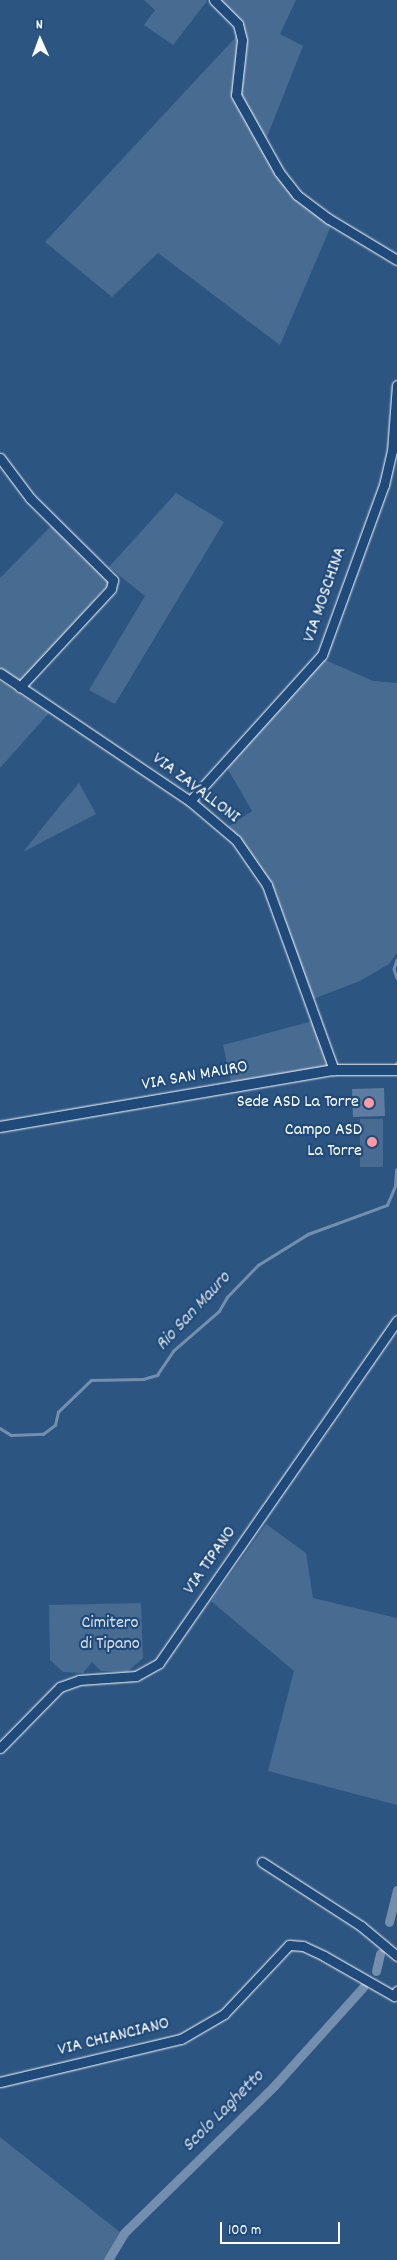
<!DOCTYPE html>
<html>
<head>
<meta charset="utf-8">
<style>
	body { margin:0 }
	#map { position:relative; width:397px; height:2260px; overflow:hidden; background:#2c5582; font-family:Dekko,sans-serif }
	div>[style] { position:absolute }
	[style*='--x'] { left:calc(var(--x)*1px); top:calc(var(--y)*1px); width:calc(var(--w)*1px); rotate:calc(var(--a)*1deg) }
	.green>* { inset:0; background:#486b92; transform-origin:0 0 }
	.stream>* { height:2.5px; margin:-1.25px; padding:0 1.25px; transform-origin:1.25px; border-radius:1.25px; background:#748fad }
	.canal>* { height:9px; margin:-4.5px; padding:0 4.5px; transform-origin:4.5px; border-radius:4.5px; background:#748fad }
	.building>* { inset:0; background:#5e7c9f; transform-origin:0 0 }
	.roads { filter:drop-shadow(0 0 1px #fff) drop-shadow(0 0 1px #fff) }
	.minor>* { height:9px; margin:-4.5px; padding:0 4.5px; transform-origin:4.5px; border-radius:4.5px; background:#1f4a7a }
	.major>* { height:10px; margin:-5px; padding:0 5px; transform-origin:5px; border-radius:5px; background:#1f4a7a }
	.dots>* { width:14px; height:14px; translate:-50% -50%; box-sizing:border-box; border:2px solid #1f4a7a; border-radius:50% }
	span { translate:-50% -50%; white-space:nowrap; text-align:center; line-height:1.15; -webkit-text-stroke:4.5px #1f4a7a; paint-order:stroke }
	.street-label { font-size:18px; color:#fff }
	.poi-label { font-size:18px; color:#fff }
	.right { translate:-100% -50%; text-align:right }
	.park-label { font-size:18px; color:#dae1e9 }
	.water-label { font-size:19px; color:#d5dde6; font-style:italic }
	.north { position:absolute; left:15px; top:15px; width:50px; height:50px; -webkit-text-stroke:4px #1f4a7a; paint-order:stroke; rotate:358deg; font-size:14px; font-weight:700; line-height:20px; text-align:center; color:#fff }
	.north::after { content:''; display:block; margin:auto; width:18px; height:22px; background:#fff; clip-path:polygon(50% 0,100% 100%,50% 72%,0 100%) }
	.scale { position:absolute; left:220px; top:2222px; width:120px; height:22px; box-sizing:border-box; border:2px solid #fff; border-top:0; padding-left:6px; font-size:15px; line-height:18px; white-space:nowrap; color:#fff; -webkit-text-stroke:4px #1f4a7a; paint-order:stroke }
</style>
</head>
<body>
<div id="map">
	<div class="green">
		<div style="clip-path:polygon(144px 0,206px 0,207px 1px,173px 45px,144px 25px,155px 10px)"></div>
		<div style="clip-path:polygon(214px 0,296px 0,280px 34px,303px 46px,265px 142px,300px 193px,334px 219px,280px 345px,158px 253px,112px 297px,45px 242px,235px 38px,236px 29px)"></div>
		<div style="clip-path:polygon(176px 493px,224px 522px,115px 704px,89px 690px,145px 596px,109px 567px)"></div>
		<div style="clip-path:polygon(54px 523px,111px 581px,20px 683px,0 669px,0 578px)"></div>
		<div style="clip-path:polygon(323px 659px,373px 681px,397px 683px,397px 953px,389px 964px,360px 981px,313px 999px,275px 890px,229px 826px,252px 811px,226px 766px)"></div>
		<div style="clip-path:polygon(0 681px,49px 713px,0 768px)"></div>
		<div style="clip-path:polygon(79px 783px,96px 814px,23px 852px,59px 807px)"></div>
		<div style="clip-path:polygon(313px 1021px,329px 1067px,231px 1082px,223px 1045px)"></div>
		<div style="left:360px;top:1119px;width:23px;height:48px"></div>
		<div style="clip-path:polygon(266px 1524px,306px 1553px,313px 1598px,397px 1618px,397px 1805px,268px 1771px,294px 1671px,211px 1601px)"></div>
		<div style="clip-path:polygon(141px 1603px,143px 1658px,127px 1672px,101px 1671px,92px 1662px,83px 1673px,63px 1672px,50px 1660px,49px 1605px)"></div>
		<div style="clip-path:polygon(0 2137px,121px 2233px,105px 2260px,0 2260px)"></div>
	</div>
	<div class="stream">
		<div style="--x:397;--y:960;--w:9;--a:108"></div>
		<div style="--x:394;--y:969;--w:9;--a:72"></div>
		<div style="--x:396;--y:1064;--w:2;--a:-63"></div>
		<div style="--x:0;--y:1428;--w:13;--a:32"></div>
		<div style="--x:11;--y:1435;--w:32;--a:-2"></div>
		<div style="--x:43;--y:1434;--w:15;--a:-37"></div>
		<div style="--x:55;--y:1425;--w:13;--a:-77"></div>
		<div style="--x:58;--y:1412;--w:46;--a:-44.1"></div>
		<div style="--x:91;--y:1380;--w:52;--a:-1.1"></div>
		<div style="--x:143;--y:1379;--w:15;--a:-16"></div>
		<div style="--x:157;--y:1375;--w:29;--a:-56"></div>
		<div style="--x:173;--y:1351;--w:61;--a:-41"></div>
		<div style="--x:219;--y:1311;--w:16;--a:-60"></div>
		<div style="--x:227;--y:1297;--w:45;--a:-45.9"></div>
		<div style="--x:258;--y:1265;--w:59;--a:-31.8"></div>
		<div style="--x:308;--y:1234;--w:84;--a:-20.2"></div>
		<div style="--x:387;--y:1205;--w:21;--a:-67"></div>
		<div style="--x:395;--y:1186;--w:16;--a:-86"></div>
	</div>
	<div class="canal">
		<div style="--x:389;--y:1922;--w:33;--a:-76"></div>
		<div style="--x:376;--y:1971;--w:18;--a:-77"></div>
		<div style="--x:108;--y:2260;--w:31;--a:-59"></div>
		<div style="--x:124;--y:2233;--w:210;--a:-44.4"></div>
		<div style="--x:274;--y:2086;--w:133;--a:-48"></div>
	</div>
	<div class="building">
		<div style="left:384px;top:1088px;width:28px;height:32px;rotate:88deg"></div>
	</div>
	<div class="roads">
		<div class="minor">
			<div style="--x:214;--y:0;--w:34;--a:45"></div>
			<div style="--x:238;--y:24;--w:16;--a:76"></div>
			<div style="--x:242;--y:40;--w:55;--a:96.2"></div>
			<div style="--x:236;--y:95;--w:88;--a:60.8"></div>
			<div style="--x:279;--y:172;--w:29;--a:52"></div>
			<div style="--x:297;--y:195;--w:40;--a:37"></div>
			<div style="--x:329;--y:219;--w:79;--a:31.1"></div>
			<div style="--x:0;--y:458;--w:50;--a:53.1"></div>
			<div style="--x:30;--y:498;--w:117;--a:44.7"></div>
			<div style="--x:113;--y:580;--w:9;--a:103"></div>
			<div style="--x:111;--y:589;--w:134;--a:132.9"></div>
			<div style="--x:0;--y:673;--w:229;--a:34"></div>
			<div style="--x:190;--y:801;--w:60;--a:40.3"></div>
			<div style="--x:236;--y:840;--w:55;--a:55.4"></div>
			<div style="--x:267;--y:885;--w:197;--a:70.1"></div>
			<div style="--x:190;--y:801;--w:197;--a:-47.9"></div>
			<div style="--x:322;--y:655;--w:181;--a:-70"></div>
			<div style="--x:384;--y:485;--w:35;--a:-77"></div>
			<div style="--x:392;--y:451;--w:66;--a:-85.7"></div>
			<div style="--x:0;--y:1748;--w:86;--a:-45.5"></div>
			<div style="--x:60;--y:1687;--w:20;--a:-20"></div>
			<div style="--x:79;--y:1680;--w:57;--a:-4"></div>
			<div style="--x:136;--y:1676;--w:26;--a:-29"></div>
			<div style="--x:159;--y:1663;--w:417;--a:-55.2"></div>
			<div style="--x:262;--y:1862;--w:118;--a:32.9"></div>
			<div style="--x:361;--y:1926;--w:47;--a:39.8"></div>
			<div style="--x:0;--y:2082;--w:186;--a:-13.4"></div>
			<div style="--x:181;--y:2039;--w:50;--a:-30.2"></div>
			<div style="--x:224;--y:2014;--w:95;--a:-46.7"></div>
			<div style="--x:289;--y:1945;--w:14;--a:4"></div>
			<div style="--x:303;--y:1946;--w:23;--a:25"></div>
			<div style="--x:324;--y:1956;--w:81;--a:29.7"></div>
			<div style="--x:394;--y:1996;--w:6;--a:-59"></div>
		</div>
		<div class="major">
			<div style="--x:0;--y:1127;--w:339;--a:-9.7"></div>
			<div style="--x:334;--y:1070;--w:63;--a:0"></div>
		</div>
	</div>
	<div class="dots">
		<div style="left:369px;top:1103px;background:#ff9aa2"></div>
		<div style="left:372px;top:1142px;background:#ff9aa2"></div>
	</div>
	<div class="street-label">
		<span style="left:326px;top:595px;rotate:-71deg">VIA MOSCHINA</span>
		<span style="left:195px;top:789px;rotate:37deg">VIA ZAVALLONI</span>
		<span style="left:195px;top:1077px;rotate:-10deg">VIA SAN MAURO</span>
		<span style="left:211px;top:1561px;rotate:-55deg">VIA TIPANO</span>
		<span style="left:114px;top:2038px;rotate:-14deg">VIA CHIANCIANO</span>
	</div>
	<div class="poi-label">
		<span class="right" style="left:359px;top:1103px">Sede ASD La Torre</span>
		<span class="right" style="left:362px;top:1142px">Campo ASD<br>La Torre</span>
	</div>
	<div class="park-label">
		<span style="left:110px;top:1635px">Cimitero<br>di Tipano</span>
	</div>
	<div class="water-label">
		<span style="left:194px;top:1312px;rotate:-47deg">Rio San Mauro</span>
		<span style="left:224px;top:2112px;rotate:-45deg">Scolo Laghetto</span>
	</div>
	<div class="north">N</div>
	<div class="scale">100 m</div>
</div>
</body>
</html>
